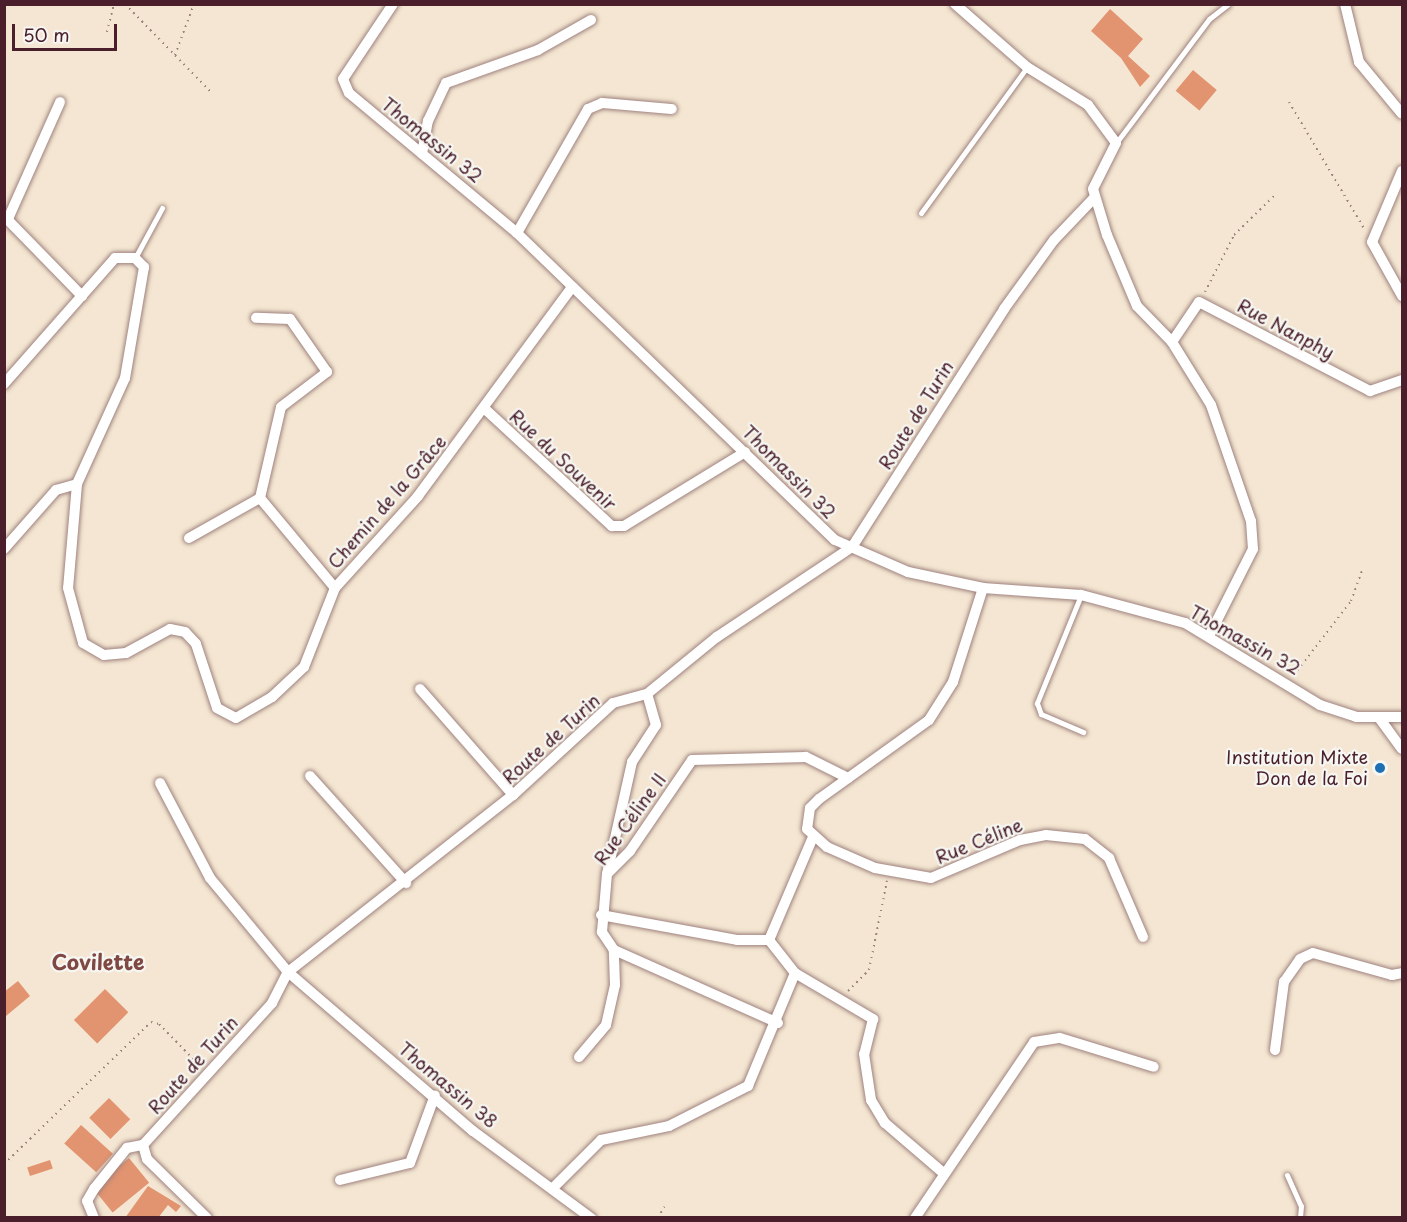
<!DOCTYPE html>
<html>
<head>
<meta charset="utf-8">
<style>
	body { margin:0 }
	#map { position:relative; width:1407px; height:1222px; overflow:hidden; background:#f4e6d2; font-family:"Playpen Sans",sans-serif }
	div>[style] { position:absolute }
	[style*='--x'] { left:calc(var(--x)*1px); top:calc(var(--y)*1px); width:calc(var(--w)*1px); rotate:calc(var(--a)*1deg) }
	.building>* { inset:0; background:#e29370; transform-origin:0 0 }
	.path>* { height:2px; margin-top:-1px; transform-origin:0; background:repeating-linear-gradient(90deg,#9f827e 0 1.5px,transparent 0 6px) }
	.roads { filter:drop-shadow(0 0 2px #9f827e) drop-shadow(0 0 2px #9f827e) }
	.lane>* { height:5px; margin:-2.5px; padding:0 2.5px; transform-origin:2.5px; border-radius:2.5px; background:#fff }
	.street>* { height:10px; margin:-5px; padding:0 5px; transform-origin:5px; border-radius:5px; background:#fff }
	.dots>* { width:16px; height:16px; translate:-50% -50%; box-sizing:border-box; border:3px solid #f6f6f2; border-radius:50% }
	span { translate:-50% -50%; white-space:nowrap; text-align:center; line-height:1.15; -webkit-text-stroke:4.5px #f6f6f2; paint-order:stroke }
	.street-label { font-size:18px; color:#4a1f2b }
	.poi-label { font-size:18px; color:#4a1f2b }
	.right { translate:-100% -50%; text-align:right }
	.quarter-label { font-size:21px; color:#7f4843; font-weight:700 }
	.frame { position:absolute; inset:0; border:6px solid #4a1f2b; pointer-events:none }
	.scale { position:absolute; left:12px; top:24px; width:105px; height:27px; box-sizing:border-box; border:3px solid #4a1f2b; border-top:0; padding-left:8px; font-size:18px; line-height:21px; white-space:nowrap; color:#4a1f2b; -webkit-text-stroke:4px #f6f6f2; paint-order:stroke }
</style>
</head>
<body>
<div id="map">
	<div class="building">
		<div style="clip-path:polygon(1110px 9px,1143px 39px,1128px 56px,1150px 76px,1140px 87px,1121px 58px,1091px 31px)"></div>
		<div style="left:1193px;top:70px;width:31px;height:27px;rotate:40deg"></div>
		<div style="clip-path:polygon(18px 981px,30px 996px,6px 1016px,4px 992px)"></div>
		<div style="left:105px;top:989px;width:33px;height:44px;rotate:45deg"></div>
		<div style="left:109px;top:1098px;width:30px;height:28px;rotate:45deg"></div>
		<div style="left:81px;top:1125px;width:43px;height:25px;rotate:42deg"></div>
		<div style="left:129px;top:1158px;width:32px;height:47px;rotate:51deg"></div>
		<div style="left:50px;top:1160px;width:9px;height:24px;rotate:72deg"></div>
		<div style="clip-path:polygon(148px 1186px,181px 1206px,176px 1212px,168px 1205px,158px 1218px,125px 1218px)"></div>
	</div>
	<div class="path">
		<div style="--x:125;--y:4;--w:123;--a:45.7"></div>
		<div style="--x:107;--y:32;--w:29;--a:-76"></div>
		<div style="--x:175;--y:55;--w:54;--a:-69.6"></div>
		<div style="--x:1289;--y:102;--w:149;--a:59.3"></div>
		<div style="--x:1205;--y:292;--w:64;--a:-63"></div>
		<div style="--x:1234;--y:235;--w:56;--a:-44.3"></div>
		<div style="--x:1294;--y:675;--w:93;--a:-52.4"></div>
		<div style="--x:1351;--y:601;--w:32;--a:-70"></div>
		<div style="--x:848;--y:991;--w:30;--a:-45"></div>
		<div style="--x:869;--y:970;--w:91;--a:-78.6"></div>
		<div style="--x:4;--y:1164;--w:204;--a:-44"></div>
		<div style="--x:151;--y:1022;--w:8;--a:14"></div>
		<div style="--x:159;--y:1024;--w:57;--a:45.7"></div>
		<div style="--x:658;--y:1218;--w:13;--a:-61"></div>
	</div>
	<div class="roads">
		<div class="lane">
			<div style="--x:1116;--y:143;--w:155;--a:-53.1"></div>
			<div style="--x:1209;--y:19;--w:24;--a:-38"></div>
			<div style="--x:921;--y:213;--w:180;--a:-54"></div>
			<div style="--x:135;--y:258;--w:57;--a:-61.6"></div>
			<div style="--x:1081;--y:595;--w:117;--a:112.2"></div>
			<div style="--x:1037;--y:703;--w:12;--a:70"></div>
			<div style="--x:1041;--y:714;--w:46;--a:23.2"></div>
			<div style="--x:1287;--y:1175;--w:34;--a:66"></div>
			<div style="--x:1301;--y:1206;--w:12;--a:95"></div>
		</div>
		<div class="street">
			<div style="--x:393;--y:4;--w:90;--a:123.7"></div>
			<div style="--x:343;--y:79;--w:15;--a:67"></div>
			<div style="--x:349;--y:93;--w:219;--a:39.8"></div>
			<div style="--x:517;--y:233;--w:442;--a:44"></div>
			<div style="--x:835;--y:540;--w:80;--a:23.7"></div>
			<div style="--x:908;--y:572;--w:77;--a:12"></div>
			<div style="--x:983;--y:588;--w:98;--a:4.1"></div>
			<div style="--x:1081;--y:595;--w:108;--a:15.1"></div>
			<div style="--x:1185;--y:623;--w:158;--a:31.3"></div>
			<div style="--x:1320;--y:705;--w:38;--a:18"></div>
			<div style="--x:1356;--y:717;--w:46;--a:0"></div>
			<div style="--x:955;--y:4;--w:96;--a:41.2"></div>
			<div style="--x:1027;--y:67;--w:72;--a:31.9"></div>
			<div style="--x:1088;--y:105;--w:47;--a:53.6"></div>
			<div style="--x:1116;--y:143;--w:51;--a:116.6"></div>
			<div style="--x:1093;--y:189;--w:48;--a:73.1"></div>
			<div style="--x:1107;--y:235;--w:77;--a:67.1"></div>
			<div style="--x:1137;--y:306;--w:50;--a:45.8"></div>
			<div style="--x:1172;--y:342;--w:74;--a:58.2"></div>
			<div style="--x:1211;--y:405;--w:123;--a:71"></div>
			<div style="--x:1251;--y:521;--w:28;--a:86"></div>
			<div style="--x:1253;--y:549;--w:97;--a:116.8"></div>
			<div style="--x:1345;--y:4;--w:60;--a:76.4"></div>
			<div style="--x:1359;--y:62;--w:67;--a:50.4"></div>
			<div style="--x:422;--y:154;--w:34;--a:-80"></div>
			<div style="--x:428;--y:121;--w:42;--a:-64.7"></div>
			<div style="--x:446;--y:83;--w:98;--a:-19.7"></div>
			<div style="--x:538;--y:50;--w:61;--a:-29.5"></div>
			<div style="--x:1402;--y:171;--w:77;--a:112.9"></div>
			<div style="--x:1372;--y:242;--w:62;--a:60.9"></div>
			<div style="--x:4;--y:216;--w:112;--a:45.7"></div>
			<div style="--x:8;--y:219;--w:128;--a:-66"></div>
			<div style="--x:517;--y:233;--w:143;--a:-60.2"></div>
			<div style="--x:588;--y:109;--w:15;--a:-23"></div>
			<div style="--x:602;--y:103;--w:70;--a:4.9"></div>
			<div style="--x:1172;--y:342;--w:48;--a:-56"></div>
			<div style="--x:1199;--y:302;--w:193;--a:27.5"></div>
			<div style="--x:1370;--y:391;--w:34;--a:-19"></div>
			<div style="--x:4;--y:384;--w:168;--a:-48.6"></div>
			<div style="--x:115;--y:258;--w:20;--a:0"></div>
			<div style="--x:135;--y:258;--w:13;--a:45"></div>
			<div style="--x:144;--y:267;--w:113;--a:99.7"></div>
			<div style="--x:125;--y:378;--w:116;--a:114.4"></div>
			<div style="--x:485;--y:409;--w:173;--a:42.7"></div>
			<div style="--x:612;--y:526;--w:12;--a:0"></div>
			<div style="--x:624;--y:526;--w:142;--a:-31.4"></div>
			<div style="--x:260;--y:498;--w:117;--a:50.2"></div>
			<div style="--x:189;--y:538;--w:81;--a:-29.4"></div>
			<div style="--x:260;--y:498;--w:93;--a:-77"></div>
			<div style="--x:281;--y:407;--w:58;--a:-37.3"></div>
			<div style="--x:327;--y:372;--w:65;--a:-124.9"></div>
			<div style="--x:290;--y:319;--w:34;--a:-178"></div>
			<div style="--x:4;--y:549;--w:79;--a:-48.6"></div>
			<div style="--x:56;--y:490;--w:22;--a:-16"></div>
			<div style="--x:77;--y:484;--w:104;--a:94.9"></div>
			<div style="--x:68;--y:588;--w:57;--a:74.7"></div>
			<div style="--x:83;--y:643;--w:24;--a:30"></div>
			<div style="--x:104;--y:655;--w:22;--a:-5"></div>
			<div style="--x:126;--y:653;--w:50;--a:-28.6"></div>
			<div style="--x:170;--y:629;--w:15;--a:11"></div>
			<div style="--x:185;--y:632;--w:16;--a:47"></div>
			<div style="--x:196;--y:644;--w:67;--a:71.8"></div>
			<div style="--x:217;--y:708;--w:21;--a:28"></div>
			<div style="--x:236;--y:718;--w:42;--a:-30.3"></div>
			<div style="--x:272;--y:697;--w:44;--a:-43.2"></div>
			<div style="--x:304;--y:667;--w:85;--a:-68.6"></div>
			<div style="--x:335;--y:588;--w:124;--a:-47.9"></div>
			<div style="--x:418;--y:496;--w:260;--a:-53.6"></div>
			<div style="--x:983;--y:588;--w:99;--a:107.7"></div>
			<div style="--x:953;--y:682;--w:45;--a:122.3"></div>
			<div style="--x:929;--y:720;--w:135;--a:144.3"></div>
			<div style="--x:819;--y:799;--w:13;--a:135"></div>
			<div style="--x:810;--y:808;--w:21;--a:98"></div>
			<div style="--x:807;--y:829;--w:27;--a:42"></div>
			<div style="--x:827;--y:847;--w:52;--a:23.6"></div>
			<div style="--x:875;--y:868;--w:57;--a:10.1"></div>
			<div style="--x:931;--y:878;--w:97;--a:-23.1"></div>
			<div style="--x:1020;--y:840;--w:26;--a:-11"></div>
			<div style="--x:1046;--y:835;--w:39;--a:6"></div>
			<div style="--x:1085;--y:839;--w:31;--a:38"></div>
			<div style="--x:1109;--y:858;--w:86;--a:66.7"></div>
			<div style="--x:420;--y:689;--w:141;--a:48.7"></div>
			<div style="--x:1380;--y:719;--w:37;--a:54"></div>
			<div style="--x:310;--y:776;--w:144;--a:48.1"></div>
			<div style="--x:160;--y:783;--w:107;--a:62.2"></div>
			<div style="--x:210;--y:878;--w:122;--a:50.3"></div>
			<div style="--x:288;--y:972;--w:244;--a:40.7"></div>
			<div style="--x:473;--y:1131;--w:147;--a:36.4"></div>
			<div style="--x:813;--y:837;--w:112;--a:113.1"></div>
			<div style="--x:769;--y:940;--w:42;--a:51.8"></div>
			<div style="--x:795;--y:973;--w:91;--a:30.5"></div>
			<div style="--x:873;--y:1019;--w:36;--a:104"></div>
			<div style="--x:864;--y:1054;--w:47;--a:81.3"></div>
			<div style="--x:871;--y:1100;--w:27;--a:59"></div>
			<div style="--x:885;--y:1123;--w:74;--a:40.6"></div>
			<div style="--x:607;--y:874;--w:115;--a:-77.4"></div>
			<div style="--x:632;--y:762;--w:44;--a:-57"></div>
			<div style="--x:656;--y:725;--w:32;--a:-106"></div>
			<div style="--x:601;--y:915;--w:138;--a:10.4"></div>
			<div style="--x:737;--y:940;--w:32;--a:0"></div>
			<div style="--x:778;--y:1023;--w:180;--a:-156"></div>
			<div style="--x:614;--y:950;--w:22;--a:-124"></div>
			<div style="--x:602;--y:932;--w:58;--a:-85.1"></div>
			<div style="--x:607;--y:874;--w:33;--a:-45"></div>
			<div style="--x:630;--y:851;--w:110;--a:-55.7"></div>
			<div style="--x:692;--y:760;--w:114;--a:-1.5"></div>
			<div style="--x:806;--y:757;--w:47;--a:26.6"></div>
			<div style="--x:1275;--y:1050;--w:69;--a:-82.5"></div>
			<div style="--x:1284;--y:982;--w:28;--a:-55"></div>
			<div style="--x:1300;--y:959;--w:14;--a:-25"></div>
			<div style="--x:1313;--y:953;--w:82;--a:15.6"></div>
			<div style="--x:1392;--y:975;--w:10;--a:-11"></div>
			<div style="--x:579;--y:1057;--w:42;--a:-49.8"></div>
			<div style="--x:606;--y:1025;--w:41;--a:-77.3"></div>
			<div style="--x:615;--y:985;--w:35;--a:-92"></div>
			<div style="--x:340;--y:1180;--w:72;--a:-13.7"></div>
			<div style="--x:410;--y:1163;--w:72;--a:-69.8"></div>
			<div style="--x:553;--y:1188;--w:68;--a:-45"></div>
			<div style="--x:601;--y:1140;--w:69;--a:-11.6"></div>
			<div style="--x:669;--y:1126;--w:89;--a:-26.9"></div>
			<div style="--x:748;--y:1086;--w:122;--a:-67.4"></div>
			<div style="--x:94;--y:1218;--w:18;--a:-112"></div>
			<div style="--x:87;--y:1201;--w:14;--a:-60"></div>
			<div style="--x:94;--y:1189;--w:53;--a:-51.2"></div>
			<div style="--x:127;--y:1148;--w:16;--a:-11"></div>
			<div style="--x:207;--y:1218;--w:84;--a:-135.5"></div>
			<div style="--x:147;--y:1159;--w:15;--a:-106"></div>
			<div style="--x:143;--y:1145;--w:192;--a:-47.7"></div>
			<div style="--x:272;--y:1003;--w:35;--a:-63"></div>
			<div style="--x:288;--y:972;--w:286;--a:-38.2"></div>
			<div style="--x:513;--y:795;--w:136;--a:-42.6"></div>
			<div style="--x:613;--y:703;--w:35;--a:-15"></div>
			<div style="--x:647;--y:694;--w:90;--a:-39.2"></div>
			<div style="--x:717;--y:637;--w:162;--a:-33.7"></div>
			<div style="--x:852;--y:547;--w:282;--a:-57.4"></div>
			<div style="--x:1004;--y:309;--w:85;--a:-54.1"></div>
			<div style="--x:1054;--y:240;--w:59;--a:-46.4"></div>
			<div style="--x:915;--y:1218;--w:212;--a:-55.9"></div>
			<div style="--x:1034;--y:1042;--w:26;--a:-9"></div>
			<div style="--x:1060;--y:1038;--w:98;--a:17.1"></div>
		</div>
	</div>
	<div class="dots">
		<div style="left:1380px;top:768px;background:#1f6fb2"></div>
	</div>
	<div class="street-label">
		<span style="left:432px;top:140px;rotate:39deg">Thomassin 32</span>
		<span style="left:1286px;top:329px;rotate:28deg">Rue Nanphy</span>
		<span style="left:916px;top:415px;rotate:-58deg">Route de Turin</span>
		<span style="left:563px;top:460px;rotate:43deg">Rue du Souvenir</span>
		<span style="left:789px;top:472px;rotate:45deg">Thomassin 32</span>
		<span style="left:387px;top:502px;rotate:-49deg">Chemin de la Grâce</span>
		<span style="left:1245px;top:640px;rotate:29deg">Thomassin 32</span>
		<span style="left:551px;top:739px;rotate:-42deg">Route de Turin</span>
		<span style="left:630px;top:819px;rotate:-54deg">Rue Céline II</span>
		<span style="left:979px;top:841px;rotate:-22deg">Rue Céline</span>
		<span style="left:193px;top:1065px;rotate:-48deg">Route de Turin</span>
		<span style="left:448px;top:1085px;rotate:40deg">Thomassin 38</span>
	</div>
	<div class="poi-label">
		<span class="right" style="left:1368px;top:768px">Institution Mixte<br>Don de la Foi</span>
	</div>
	<div class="quarter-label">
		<span style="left:98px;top:961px">Covilette</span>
	</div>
	<div class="frame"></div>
	<div class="scale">50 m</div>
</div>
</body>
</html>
